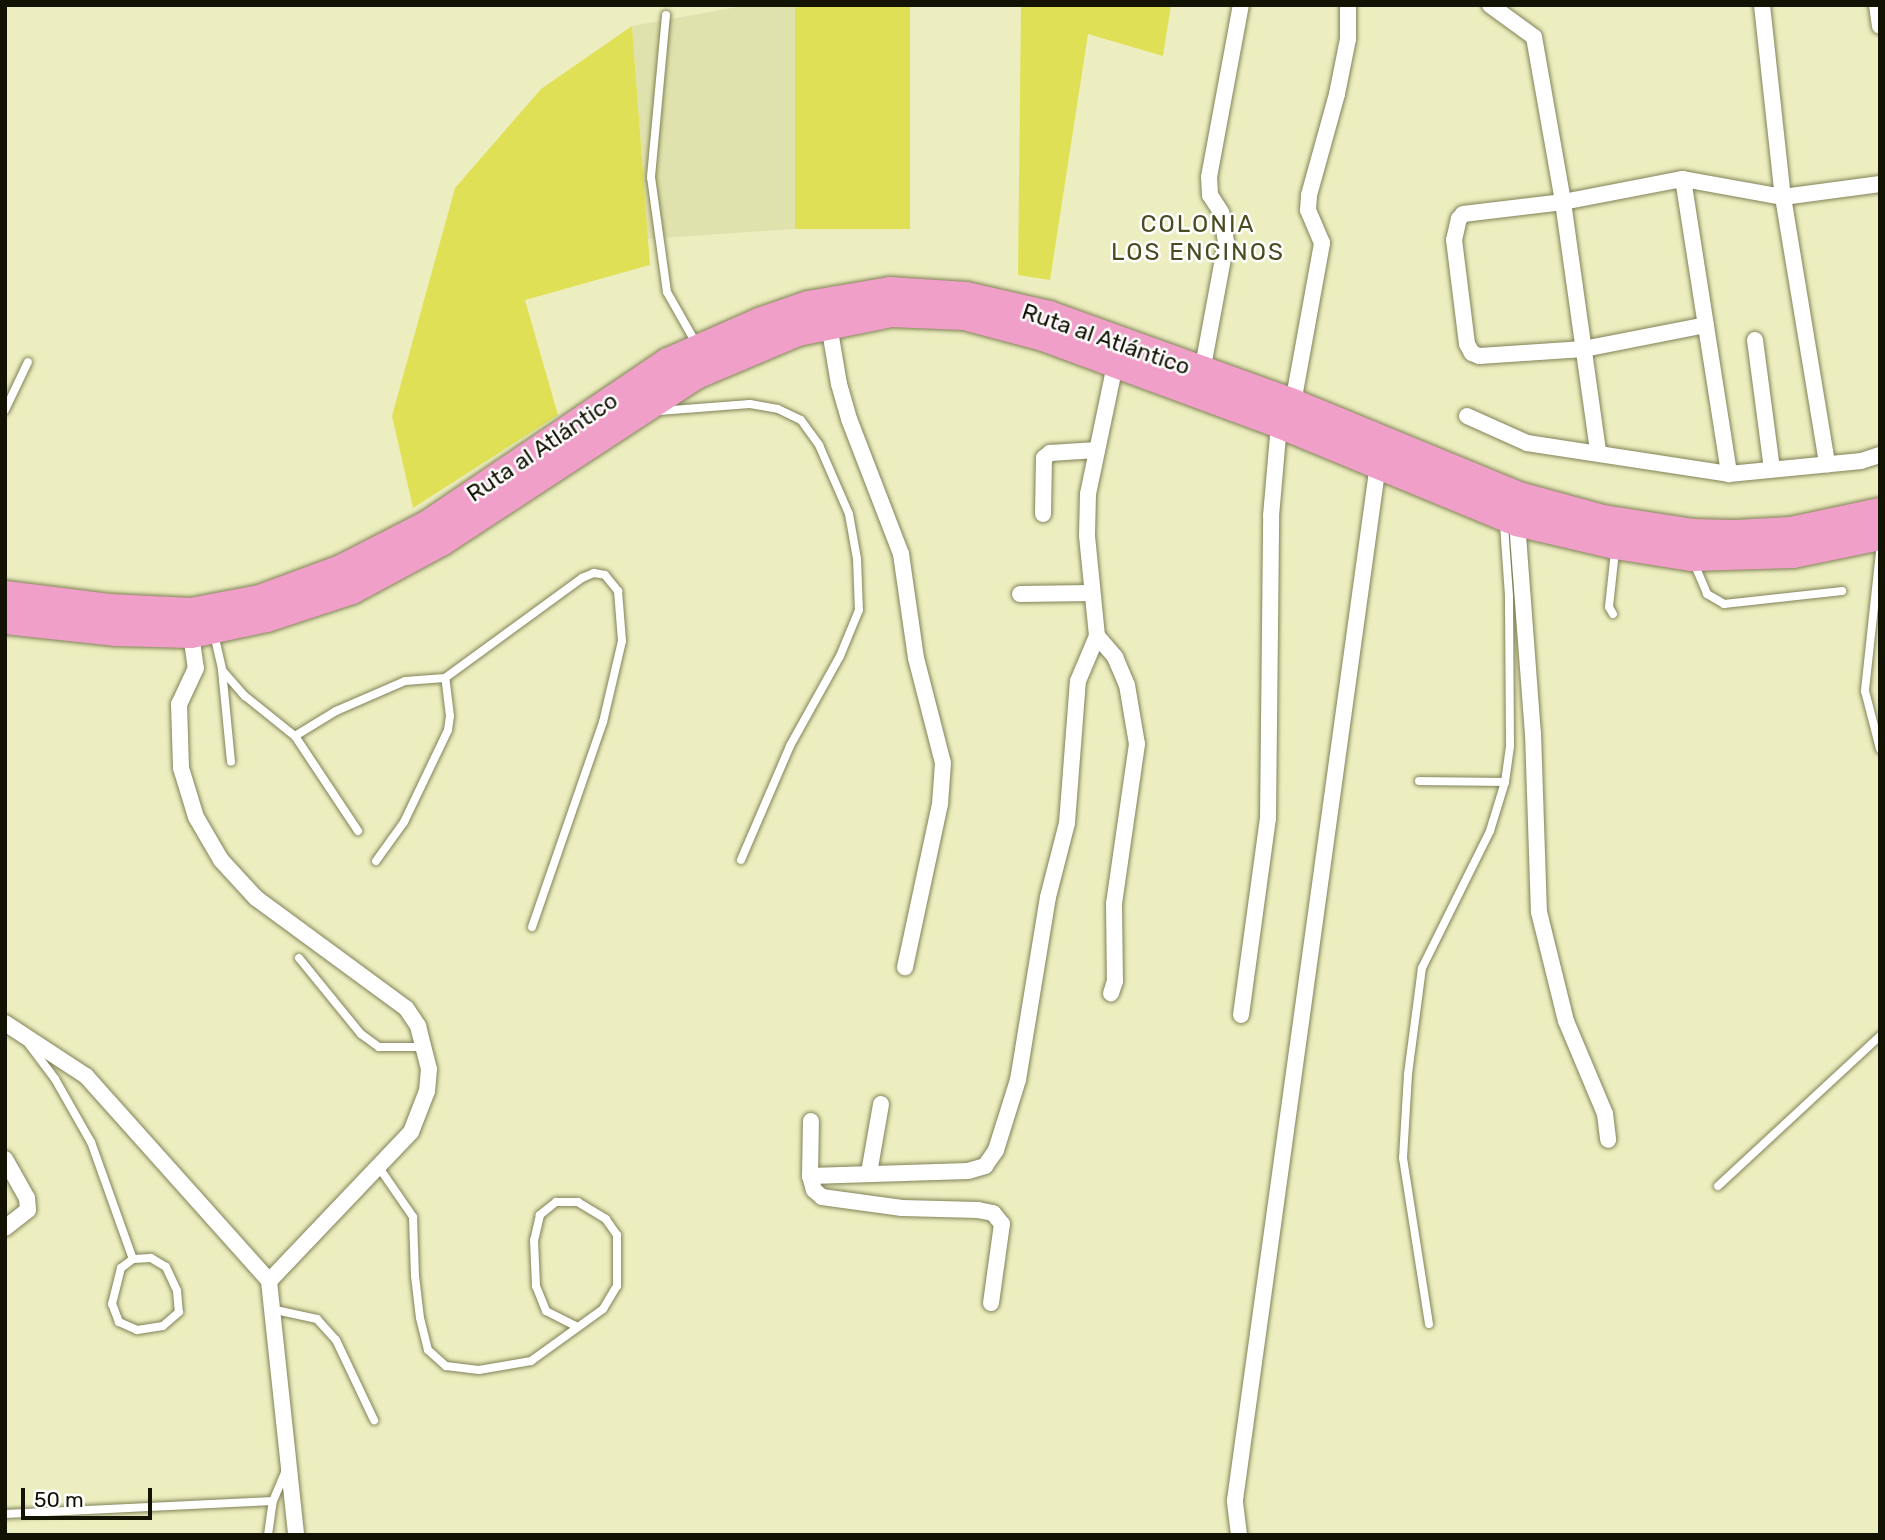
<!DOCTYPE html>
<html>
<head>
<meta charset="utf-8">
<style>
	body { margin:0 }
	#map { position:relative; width:1885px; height:1540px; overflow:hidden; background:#eceebf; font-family:Rubik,sans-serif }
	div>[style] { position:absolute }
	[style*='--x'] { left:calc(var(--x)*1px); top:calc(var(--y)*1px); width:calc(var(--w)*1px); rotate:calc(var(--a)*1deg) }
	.built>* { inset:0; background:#e0e2ad }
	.green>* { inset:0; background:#e0e057; transform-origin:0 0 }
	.roads { filter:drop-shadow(0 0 2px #818257) drop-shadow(0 0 2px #818257) }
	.service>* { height:8px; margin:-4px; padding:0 4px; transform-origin:4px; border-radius:4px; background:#fff }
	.minor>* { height:16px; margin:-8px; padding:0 8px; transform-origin:8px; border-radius:8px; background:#fff }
	.trunk>* { height:28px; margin:-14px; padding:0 14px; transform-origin:14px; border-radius:14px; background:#f09fc8 }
	span { translate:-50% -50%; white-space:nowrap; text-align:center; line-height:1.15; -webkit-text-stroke:5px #fff; paint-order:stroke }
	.street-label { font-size:23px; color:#131303 }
	.neighbourhood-label { font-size:24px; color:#4b4b22; letter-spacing:2px }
	.frame { position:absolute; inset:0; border:7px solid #131303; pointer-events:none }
	.scale { position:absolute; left:21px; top:1488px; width:131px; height:32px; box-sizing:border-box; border:4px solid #131303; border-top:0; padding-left:9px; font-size:21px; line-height:24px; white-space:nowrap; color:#131303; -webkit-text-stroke:5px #fff; paint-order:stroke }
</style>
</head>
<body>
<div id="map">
	<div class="built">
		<div style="clip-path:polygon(748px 5px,795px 5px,795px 229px,648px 239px,632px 26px)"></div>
	</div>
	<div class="green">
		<div style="left:795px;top:5px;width:115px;height:224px"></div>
		<div style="clip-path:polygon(1021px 5px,1171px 5px,1163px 56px,1088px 34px,1050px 280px,1018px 275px)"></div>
		<div style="clip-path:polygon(632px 26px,650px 265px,525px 300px,558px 415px,413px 508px,392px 416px,455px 188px,541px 89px)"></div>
	</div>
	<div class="roads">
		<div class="service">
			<div style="--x:666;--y:15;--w:163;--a:95.3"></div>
			<div style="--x:651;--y:177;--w:116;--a:82.1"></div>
			<div style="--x:667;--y:292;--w:61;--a:60.5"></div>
			<div style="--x:5;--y:410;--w:53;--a:-64.4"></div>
			<div style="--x:659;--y:411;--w:91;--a:-4.4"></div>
			<div style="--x:750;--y:404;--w:28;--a:10"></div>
			<div style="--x:778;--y:409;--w:25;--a:26"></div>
			<div style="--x:801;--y:420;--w:31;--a:54"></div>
			<div style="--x:819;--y:445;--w:75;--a:66.5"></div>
			<div style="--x:849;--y:514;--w:46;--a:79.9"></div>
			<div style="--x:857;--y:559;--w:51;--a:87.8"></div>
			<div style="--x:859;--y:610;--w:50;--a:112.4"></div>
			<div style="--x:840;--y:656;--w:103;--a:119.1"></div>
			<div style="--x:790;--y:746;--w:124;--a:113.3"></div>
			<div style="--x:1880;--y:552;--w:140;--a:96.2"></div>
			<div style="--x:1865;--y:691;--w:60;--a:75.5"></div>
			<div style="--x:1694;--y:563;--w:34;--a:67"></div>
			<div style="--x:1707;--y:594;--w:20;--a:30"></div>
			<div style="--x:1724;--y:604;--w:119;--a:-6.3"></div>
			<div style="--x:1613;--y:614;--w:8;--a:-120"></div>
			<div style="--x:1609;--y:607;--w:56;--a:-83.9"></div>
			<div style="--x:214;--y:634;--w:37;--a:77"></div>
			<div style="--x:222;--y:670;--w:35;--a:49"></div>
			<div style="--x:245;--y:696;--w:64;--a:38.7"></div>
			<div style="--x:295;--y:736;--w:114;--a:56.4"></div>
			<div style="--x:222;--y:670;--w:92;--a:84.4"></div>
			<div style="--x:295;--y:736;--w:48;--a:-31.4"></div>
			<div style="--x:336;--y:711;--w:75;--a:-23.5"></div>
			<div style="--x:405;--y:681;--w:40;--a:-4.3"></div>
			<div style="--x:445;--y:678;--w:170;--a:-36.1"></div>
			<div style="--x:582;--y:578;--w:13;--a:-23"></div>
			<div style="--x:594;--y:573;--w:11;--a:10"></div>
			<div style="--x:605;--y:575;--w:21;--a:51"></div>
			<div style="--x:618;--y:591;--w:50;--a:85.4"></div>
			<div style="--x:622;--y:641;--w:83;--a:103.2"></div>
			<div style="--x:603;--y:722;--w:217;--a:109.1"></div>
			<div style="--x:1419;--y:781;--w:86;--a:0.7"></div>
			<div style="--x:376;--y:861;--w:48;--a:-54.3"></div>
			<div style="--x:404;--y:822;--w:102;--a:-64.4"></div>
			<div style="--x:448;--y:730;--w:14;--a:-82"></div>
			<div style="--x:450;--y:716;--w:38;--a:-97"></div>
			<div style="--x:299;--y:958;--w:98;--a:50.8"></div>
			<div style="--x:361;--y:1034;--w:22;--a:36"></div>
			<div style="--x:379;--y:1047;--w:46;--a:0"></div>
			<div style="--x:28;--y:1043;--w:45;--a:53.1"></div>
			<div style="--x:55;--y:1079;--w:73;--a:60.3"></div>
			<div style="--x:91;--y:1142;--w:124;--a:70.3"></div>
			<div style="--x:378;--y:1166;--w:62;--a:55.5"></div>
			<div style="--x:413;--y:1217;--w:59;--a:88.1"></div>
			<div style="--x:415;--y:1276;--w:42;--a:83.2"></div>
			<div style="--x:420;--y:1318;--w:33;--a:76"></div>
			<div style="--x:428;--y:1350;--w:24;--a:42"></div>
			<div style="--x:446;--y:1366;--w:33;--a:7"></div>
			<div style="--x:479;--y:1370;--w:53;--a:-9.8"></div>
			<div style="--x:531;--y:1361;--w:89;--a:-35.8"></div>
			<div style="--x:603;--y:1309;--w:27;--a:-59"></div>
			<div style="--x:617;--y:1286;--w:51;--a:-90"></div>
			<div style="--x:617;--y:1235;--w:19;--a:-125"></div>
			<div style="--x:606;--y:1219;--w:33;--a:-149"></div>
			<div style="--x:578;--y:1202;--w:22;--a:180"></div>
			<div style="--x:556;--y:1202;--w:21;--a:141"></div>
			<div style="--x:540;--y:1215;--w:26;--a:103"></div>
			<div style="--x:534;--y:1240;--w:46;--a:87.5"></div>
			<div style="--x:536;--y:1286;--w:27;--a:68"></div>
			<div style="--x:546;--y:1311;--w:34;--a:27"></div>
			<div style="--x:1718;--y:1186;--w:221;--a:-42.8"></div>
			<div style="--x:151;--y:1258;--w:17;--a:31"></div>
			<div style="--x:166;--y:1267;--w:26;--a:65"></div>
			<div style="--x:177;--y:1291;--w:21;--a:85"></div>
			<div style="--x:179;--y:1312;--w:21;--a:139"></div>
			<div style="--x:163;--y:1326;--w:26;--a:171"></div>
			<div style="--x:137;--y:1330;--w:20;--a:-156"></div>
			<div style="--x:119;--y:1322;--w:19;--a:-111"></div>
			<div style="--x:112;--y:1304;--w:37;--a:-76"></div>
			<div style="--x:121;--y:1268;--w:15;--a:-37"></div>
			<div style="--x:133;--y:1259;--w:18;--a:-3"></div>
			<div style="--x:271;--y:1309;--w:47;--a:12.3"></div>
			<div style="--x:317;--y:1319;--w:28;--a:48"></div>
			<div style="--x:336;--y:1340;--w:89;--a:64.6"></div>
			<div style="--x:1429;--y:1324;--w:168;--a:-98.9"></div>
			<div style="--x:1403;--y:1158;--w:84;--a:-86.6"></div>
			<div style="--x:1408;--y:1074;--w:107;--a:-82.5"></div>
			<div style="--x:1422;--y:968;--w:153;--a:-63.6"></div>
			<div style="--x:1490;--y:831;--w:51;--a:-73"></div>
			<div style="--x:1505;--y:782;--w:36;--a:-82"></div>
			<div style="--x:1510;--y:746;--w:150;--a:-90.4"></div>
			<div style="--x:1509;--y:596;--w:72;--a:-94"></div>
			<div style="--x:5;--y:1514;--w:268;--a:-2.8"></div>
			<div style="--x:268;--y:1535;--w:34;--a:-82"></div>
			<div style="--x:273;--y:1501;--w:33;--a:-67"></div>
		</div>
		<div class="minor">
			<div style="--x:1490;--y:5;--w:54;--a:36"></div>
			<div style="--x:1534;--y:37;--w:168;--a:80"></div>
			<div style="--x:1563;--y:202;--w:252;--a:82"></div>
			<div style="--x:1762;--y:5;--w:193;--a:83.8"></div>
			<div style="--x:1783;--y:197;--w:271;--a:80.6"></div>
			<div style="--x:1877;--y:5;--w:21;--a:82"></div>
			<div style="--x:1683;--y:179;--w:299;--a:81.1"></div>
			<div style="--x:829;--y:325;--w:60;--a:80.4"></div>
			<div style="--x:839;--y:384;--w:36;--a:74"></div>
			<div style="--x:849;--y:419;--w:145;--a:68.9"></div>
			<div style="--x:901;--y:554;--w:105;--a:81.8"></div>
			<div style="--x:916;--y:658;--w:108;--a:75.6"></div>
			<div style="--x:943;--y:763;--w:41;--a:94.2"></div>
			<div style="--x:940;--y:804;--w:167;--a:102.1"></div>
			<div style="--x:1706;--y:325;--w:124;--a:168.9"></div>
			<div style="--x:1584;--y:349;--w:105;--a:176.2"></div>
			<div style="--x:1479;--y:356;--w:8;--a:-157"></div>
			<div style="--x:1472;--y:353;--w:10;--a:-119"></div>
			<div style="--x:1467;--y:344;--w:105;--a:-97.1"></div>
			<div style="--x:1454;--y:240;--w:22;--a:-77"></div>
			<div style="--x:1459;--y:219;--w:6;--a:-51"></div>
			<div style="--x:1463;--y:214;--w:101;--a:-6.8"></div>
			<div style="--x:1563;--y:202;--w:122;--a:-10.9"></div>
			<div style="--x:1683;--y:179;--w:102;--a:10.2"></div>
			<div style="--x:1783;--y:197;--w:98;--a:-7.6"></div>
			<div style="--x:1755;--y:340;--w:130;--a:82.5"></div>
			<div style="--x:1202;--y:372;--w:132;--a:-79.5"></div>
			<div style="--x:1226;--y:242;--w:30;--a:-99"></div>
			<div style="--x:1221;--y:212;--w:20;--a:-123"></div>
			<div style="--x:1210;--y:195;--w:18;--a:-93"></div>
			<div style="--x:1209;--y:177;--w:175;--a:-79.5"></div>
			<div style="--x:1293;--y:403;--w:163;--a:-79.7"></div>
			<div style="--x:1322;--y:243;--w:36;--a:-113"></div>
			<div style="--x:1308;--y:210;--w:15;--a:-86"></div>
			<div style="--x:1309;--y:195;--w:105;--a:-74.5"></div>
			<div style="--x:1337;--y:94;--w:56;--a:-78.7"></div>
			<div style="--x:1348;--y:39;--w:34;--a:-90"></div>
			<div style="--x:1467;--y:416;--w:66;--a:24.2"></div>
			<div style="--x:1527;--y:443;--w:204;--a:8.7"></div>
			<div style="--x:1729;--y:474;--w:133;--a:-5.6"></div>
			<div style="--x:1861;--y:461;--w:20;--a:-18"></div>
			<div style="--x:1043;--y:514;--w:56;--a:-89"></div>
			<div style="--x:1044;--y:458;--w:8;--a:-40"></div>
			<div style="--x:1050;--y:453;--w:47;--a:-3.7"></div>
			<div style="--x:1517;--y:522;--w:212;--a:85.7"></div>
			<div style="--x:1533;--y:733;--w:179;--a:88.1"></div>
			<div style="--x:1539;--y:912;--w:112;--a:76.1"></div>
			<div style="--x:1566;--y:1021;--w:101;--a:67.2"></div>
			<div style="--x:1605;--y:1114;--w:26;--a:83"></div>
			<div style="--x:1020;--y:594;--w:71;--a:-0.8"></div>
			<div style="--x:191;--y:634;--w:34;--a:82"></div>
			<div style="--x:196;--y:668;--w:40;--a:115"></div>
			<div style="--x:179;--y:704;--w:64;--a:88.2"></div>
			<div style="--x:181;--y:768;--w:51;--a:73"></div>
			<div style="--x:196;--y:817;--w:50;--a:59.8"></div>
			<div style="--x:221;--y:860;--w:52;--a:47.4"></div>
			<div style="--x:256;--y:898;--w:186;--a:36.3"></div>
			<div style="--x:406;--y:1008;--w:22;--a:56"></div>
			<div style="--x:418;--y:1026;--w:44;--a:75.7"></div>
			<div style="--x:429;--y:1069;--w:22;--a:95"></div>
			<div style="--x:427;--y:1091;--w:44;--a:111.3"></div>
			<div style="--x:411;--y:1132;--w:206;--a:133.6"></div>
			<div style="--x:1097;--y:636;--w:28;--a:49"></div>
			<div style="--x:1115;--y:657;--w:30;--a:67"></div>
			<div style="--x:1127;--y:685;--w:60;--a:80.4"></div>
			<div style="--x:1137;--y:744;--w:162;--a:98.2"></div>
			<div style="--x:1114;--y:904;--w:77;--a:89.3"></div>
			<div style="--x:1115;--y:981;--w:13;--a:108"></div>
			<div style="--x:1241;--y:1015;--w:198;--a:-82.2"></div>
			<div style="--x:1268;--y:819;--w:303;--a:-89.4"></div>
			<div style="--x:1271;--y:516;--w:92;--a:-85"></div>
			<div style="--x:5;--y:1023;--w:97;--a:33.2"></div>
			<div style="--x:86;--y:1076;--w:275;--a:48.2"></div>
			<div style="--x:269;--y:1281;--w:255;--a:83.9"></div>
			<div style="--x:5;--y:1159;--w:45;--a:60.6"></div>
			<div style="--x:27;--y:1198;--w:12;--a:85"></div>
			<div style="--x:28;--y:1210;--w:29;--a:142"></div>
			<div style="--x:869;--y:1173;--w:70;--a:-80.1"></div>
			<div style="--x:810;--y:1176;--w:55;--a:-89"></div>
			<div style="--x:991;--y:1303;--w:80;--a:-82.1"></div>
			<div style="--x:1002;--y:1224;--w:14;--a:-129"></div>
			<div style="--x:993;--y:1213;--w:15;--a:-169"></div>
			<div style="--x:978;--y:1210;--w:76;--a:-178.5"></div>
			<div style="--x:902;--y:1208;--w:81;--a:-172.2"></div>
			<div style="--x:822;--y:1197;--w:11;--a:-139"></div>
			<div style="--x:814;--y:1190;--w:15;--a:-106"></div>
			<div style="--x:810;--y:1176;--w:158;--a:-1.8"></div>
			<div style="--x:968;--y:1171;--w:18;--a:-16"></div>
			<div style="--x:985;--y:1166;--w:19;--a:-55"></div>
			<div style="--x:996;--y:1150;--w:73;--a:-72.6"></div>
			<div style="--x:1018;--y:1080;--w:185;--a:-80.7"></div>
			<div style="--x:1048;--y:897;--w:76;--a:-75.6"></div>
			<div style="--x:1067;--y:823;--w:142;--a:-85.6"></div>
			<div style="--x:1078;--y:681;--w:49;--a:-67.1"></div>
			<div style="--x:1097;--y:636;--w:101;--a:-95.7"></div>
			<div style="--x:1087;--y:535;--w:41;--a:-88.6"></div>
			<div style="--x:1088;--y:494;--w:132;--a:-78.2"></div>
			<div style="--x:1239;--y:1535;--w:35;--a:-97"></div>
			<div style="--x:1235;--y:1500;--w:1046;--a:-82.14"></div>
		</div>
		<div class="trunk">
			<div style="--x:5;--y:595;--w:105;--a:7.1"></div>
			<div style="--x:109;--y:608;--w:82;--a:2.8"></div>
			<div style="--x:191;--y:612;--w:70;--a:-10.7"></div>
			<div style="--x:260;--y:599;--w:86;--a:-20.3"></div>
			<div style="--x:341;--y:569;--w:97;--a:-27.1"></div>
			<div style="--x:427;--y:525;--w:291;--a:-34.1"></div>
			<div style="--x:668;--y:362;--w:99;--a:-23.7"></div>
			<div style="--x:759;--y:322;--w:52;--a:-19.1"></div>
			<div style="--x:808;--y:305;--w:83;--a:-9.7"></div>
			<div style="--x:890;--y:291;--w:76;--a:3.8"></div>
			<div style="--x:966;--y:296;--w:85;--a:12.9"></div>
			<div style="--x:1049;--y:315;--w:259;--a:19.8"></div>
			<div style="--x:1293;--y:403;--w:244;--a:22.4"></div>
			<div style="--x:1519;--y:496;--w:87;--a:15.3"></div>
			<div style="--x:1603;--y:519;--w:90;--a:8.9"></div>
			<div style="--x:1692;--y:533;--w:43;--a:1.3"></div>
			<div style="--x:1735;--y:534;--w:56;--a:-3.1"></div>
			<div style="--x:1791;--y:531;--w:91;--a:-12.1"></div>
			<div style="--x:5;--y:620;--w:112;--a:6.2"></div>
			<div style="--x:116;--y:632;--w:75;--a:1.5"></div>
			<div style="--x:191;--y:634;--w:78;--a:-11.9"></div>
			<div style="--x:267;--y:618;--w:89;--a:-18.2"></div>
			<div style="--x:352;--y:590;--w:101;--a:-28.3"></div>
			<div style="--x:441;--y:542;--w:305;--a:-33.2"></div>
			<div style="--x:696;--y:375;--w:111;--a:-22.9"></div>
			<div style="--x:798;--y:332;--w:95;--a:-11.5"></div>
			<div style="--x:891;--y:313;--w:73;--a:2.4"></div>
			<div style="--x:964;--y:316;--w:82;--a:14.9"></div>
			<div style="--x:1043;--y:337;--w:252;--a:20.2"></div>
			<div style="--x:1279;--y:424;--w:257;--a:22.4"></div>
			<div style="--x:1517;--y:522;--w:101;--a:13.2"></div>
			<div style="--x:1615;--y:545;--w:78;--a:8.9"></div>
			<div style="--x:1692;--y:557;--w:101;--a:-1.7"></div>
			<div style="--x:1793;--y:554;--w:89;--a:-11.7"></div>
		</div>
	</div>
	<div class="street-label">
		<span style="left:1106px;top:339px;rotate:19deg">Ruta al Atlántico</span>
		<span style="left:542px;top:447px;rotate:-34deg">Ruta al Atlántico</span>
	</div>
	<div class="neighbourhood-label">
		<span style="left:1198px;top:239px">COLONIA<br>LOS ENCINOS</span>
	</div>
	<div class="frame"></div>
	<div class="scale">50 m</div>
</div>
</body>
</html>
